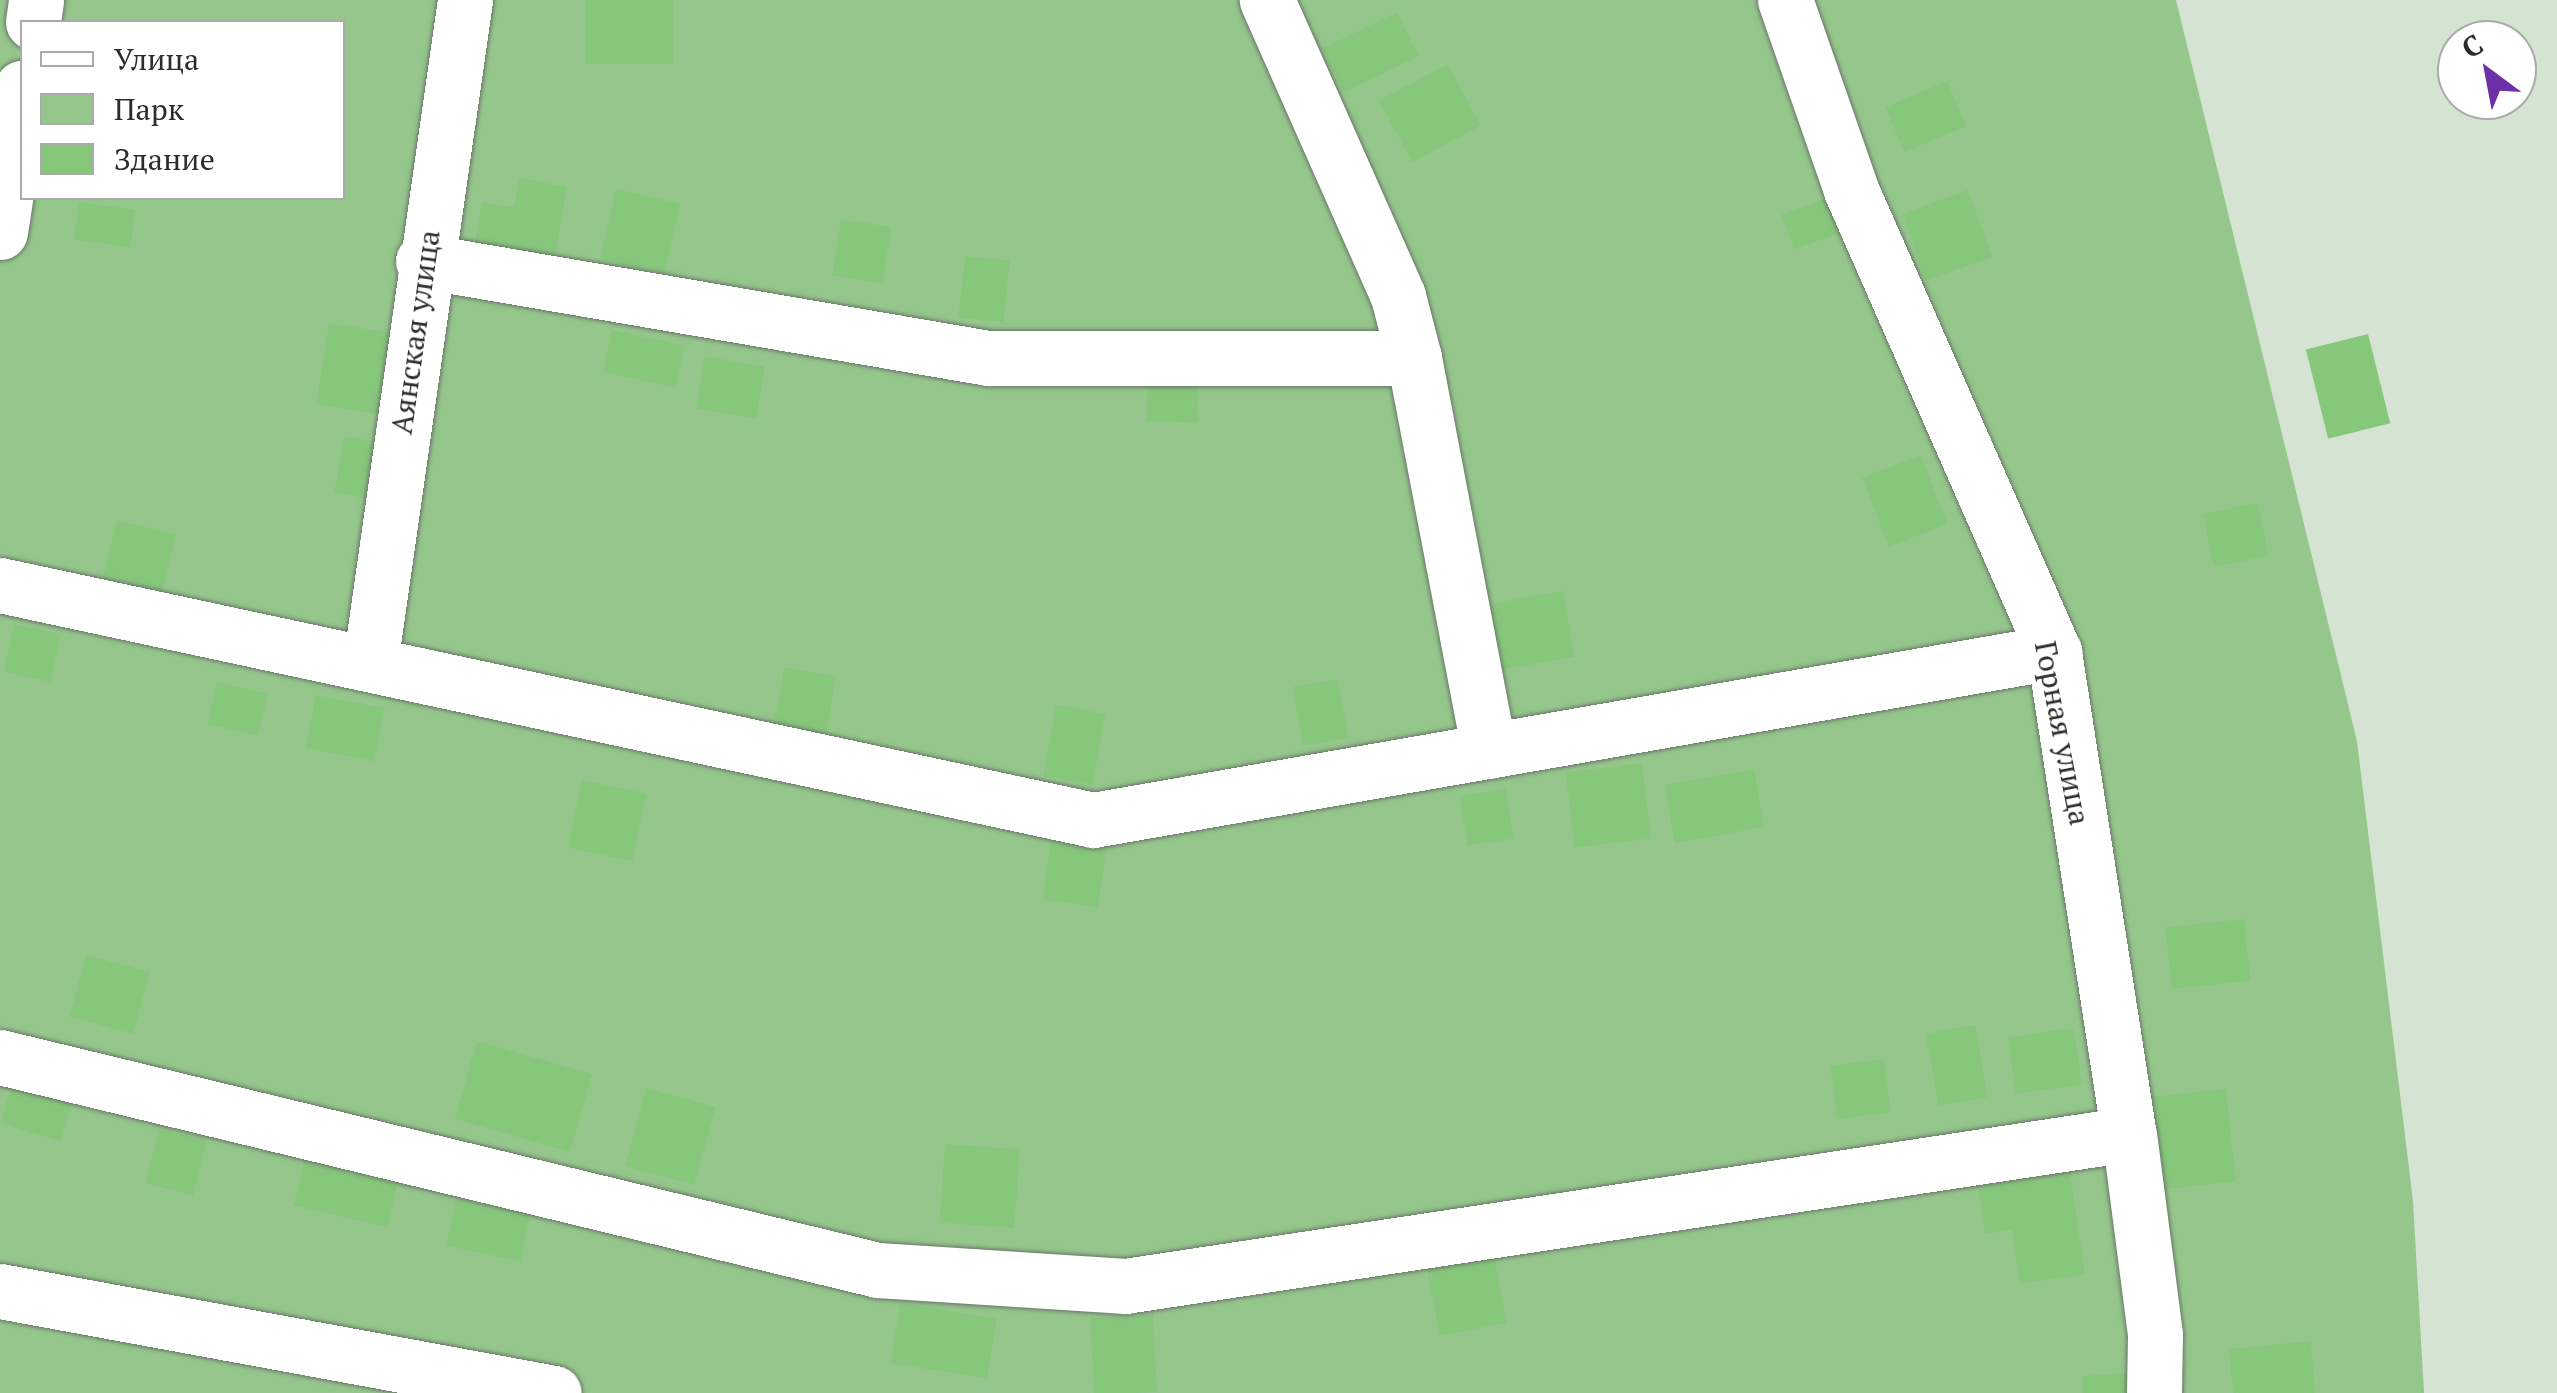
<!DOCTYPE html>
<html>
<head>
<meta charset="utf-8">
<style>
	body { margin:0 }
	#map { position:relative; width:2557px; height:1393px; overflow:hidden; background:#d5e3d2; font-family:"PT Serif",serif }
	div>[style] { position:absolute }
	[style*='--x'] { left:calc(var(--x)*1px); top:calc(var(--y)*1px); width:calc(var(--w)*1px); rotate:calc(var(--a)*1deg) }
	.green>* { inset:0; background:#95c78c }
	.building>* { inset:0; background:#87c77c; transform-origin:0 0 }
	.roads { filter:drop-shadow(0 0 2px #6a7768) drop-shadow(0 0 2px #6a7768) }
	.minor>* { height:55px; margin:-27.5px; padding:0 27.5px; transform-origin:27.5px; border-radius:27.5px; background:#fff }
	span { translate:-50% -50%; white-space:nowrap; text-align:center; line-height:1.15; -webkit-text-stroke:8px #fff; paint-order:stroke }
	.street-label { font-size:30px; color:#292e28 }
	.legend { position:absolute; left:20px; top:20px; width:325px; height:180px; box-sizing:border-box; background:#fff; border:2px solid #a9aba9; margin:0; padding:12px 18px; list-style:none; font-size:30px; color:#292e28 }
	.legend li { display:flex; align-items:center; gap:20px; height:50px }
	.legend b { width:50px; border:2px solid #a9aba9 }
	.north { position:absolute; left:2437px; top:20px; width:100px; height:100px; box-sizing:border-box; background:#fff; border:2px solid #a9aba9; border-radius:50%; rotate:328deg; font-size:28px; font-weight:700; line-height:40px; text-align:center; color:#292e28 }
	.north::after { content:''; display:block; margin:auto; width:35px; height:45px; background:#6d30a6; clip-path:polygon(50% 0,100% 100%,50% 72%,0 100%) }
</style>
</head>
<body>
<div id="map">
	<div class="green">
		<div style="clip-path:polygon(evenodd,0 0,2176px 0,2357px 741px,2413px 1201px,2424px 1393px,0 1393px,0 0,22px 22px,342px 22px,342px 198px,22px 198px,22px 22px)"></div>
	</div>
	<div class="building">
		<div style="left:585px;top:0;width:88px;height:64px"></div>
		<div style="left:1397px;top:12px;width:49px;height:83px;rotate:64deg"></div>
		<div style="left:1448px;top:64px;width:70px;height:78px;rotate:62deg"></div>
		<div style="left:1947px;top:81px;width:49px;height:67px;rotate:67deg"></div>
		<div style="clip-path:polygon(519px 178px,567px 187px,554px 261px,474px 247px,482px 202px,514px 207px)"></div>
		<div style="left:616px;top:189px;width:66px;height:72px;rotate:13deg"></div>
		<div style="left:1968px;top:190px;width:71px;height:70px;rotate:70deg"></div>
		<div style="left:1836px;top:195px;width:37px;height:58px;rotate:70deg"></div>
		<div style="left:79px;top:202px;width:57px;height:38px;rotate:8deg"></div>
		<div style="left:841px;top:219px;width:51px;height:57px;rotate:9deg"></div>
		<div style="left:965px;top:256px;width:45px;height:62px;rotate:6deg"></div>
		<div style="left:329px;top:323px;width:67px;height:82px;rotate:9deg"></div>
		<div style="left:612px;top:330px;width:74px;height:43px;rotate:12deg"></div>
		<div style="left:2368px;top:334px;width:92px;height:64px;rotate:76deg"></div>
		<div style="left:705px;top:356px;width:61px;height:53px;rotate:10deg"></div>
		<div style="left:1148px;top:374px;width:51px;height:47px;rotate:2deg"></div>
		<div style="left:345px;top:436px;width:48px;height:57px;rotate:11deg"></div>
		<div style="left:1921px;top:455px;width:74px;height:63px;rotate:69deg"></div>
		<div style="left:2258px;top:503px;width:54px;height:56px;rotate:79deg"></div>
		<div style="left:117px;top:520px;width:61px;height:63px;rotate:14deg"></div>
		<div style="left:1563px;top:591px;width:67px;height:77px;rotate:80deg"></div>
		<div style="left:14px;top:624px;width:48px;height:49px;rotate:12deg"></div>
		<div style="left:784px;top:667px;width:53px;height:67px;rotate:10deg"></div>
		<div style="left:1338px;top:679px;width:60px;height:46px;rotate:80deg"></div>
		<div style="left:217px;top:682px;width:52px;height:43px;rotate:13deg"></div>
		<div style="left:316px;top:695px;width:70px;height:54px;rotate:11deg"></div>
		<div style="left:1056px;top:705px;width:50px;height:72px;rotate:10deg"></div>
		<div style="left:1642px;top:763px;width:76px;height:77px;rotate:83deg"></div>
		<div style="left:1754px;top:769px;width:59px;height:91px;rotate:80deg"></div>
		<div style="left:582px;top:780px;width:66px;height:69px;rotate:12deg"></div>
		<div style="left:1506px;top:789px;width:50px;height:47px;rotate:81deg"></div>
		<div style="left:1051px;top:840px;width:56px;height:60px;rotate:8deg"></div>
		<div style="left:2244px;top:919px;width:62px;height:79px;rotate:84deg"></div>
		<div style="left:86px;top:955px;width:66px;height:64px;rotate:15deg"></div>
		<div style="left:1975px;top:1025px;width:73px;height:50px;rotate:80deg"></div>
		<div style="left:2074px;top:1028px;width:57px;height:67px;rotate:82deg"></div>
		<div style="left:477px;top:1041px;width:120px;height:81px;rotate:16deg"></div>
		<div style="left:1884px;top:1059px;width:54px;height:54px;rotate:83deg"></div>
		<div style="left:13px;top:1082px;width:63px;height:43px;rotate:17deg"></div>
		<div style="left:646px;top:1088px;width:72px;height:81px;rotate:15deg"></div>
		<div style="left:2226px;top:1089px;width:93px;height:83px;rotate:84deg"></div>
		<div style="left:159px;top:1129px;width:49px;height:56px;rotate:14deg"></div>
		<div style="left:945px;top:1144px;width:75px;height:79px;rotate:4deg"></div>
		<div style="left:307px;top:1148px;width:96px;height:59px;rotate:13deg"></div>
		<div style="clip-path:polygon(2070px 1172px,2085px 1274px,2020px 1284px,2012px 1230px,1985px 1234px,1978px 1186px)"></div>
		<div style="left:459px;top:1185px;width:76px;height:62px;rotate:12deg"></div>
		<div style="left:1494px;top:1257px;width:67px;height:68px;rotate:79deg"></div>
		<div style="left:900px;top:1303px;width:98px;height:61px;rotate:9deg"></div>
		<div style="left:1153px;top:1315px;width:77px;height:63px;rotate:87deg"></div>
		<div style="clip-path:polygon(2311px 1341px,2315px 1393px,2233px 1393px,2229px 1349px)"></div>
		<div style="clip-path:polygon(2128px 1373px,2129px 1393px,2083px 1393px,2082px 1376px)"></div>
	</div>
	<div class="roads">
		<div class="minor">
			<div style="--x:1785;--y:0;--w:201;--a:70.8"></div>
			<div style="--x:1851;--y:190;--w:505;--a:66.28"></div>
			<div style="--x:2054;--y:652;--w:488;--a:81.2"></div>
			<div style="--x:2129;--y:1134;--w:203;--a:82.6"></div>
			<div style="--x:2155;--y:1335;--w:58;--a:91"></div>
			<div style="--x:33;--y:22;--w:22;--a:-82"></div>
			<div style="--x:0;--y:232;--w:146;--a:-81.3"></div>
			<div style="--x:423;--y:261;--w:573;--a:9.74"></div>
			<div style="--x:988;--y:358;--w:426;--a:0"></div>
			<div style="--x:1414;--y:358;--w:64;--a:-104.5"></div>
			<div style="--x:1398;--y:296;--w:324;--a:-113.9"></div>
			<div style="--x:1414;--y:358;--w:400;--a:79.2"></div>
			<div style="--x:0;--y:585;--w:1118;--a:12.13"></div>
			<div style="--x:1093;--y:820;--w:976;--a:-9.92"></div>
			<div style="--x:370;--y:664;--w:671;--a:-81.86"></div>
			<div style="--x:0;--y:1057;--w:903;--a:13.64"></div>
			<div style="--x:878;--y:1270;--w:248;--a:3.7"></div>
			<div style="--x:1125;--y:1286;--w:1015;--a:-8.61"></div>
			<div style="--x:0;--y:1291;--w:563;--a:10.43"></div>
		</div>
	</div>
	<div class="street-label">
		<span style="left:415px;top:332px;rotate:-82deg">Аянская улица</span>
		<span style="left:2063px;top:733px;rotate:79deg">Горная улица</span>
	</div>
	<ul class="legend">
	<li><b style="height:12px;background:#fff"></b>Улица</li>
	<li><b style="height:28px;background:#95c78c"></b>Парк</li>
	<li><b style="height:28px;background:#87c77c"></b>Здание</li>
	</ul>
	<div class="north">С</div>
</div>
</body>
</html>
